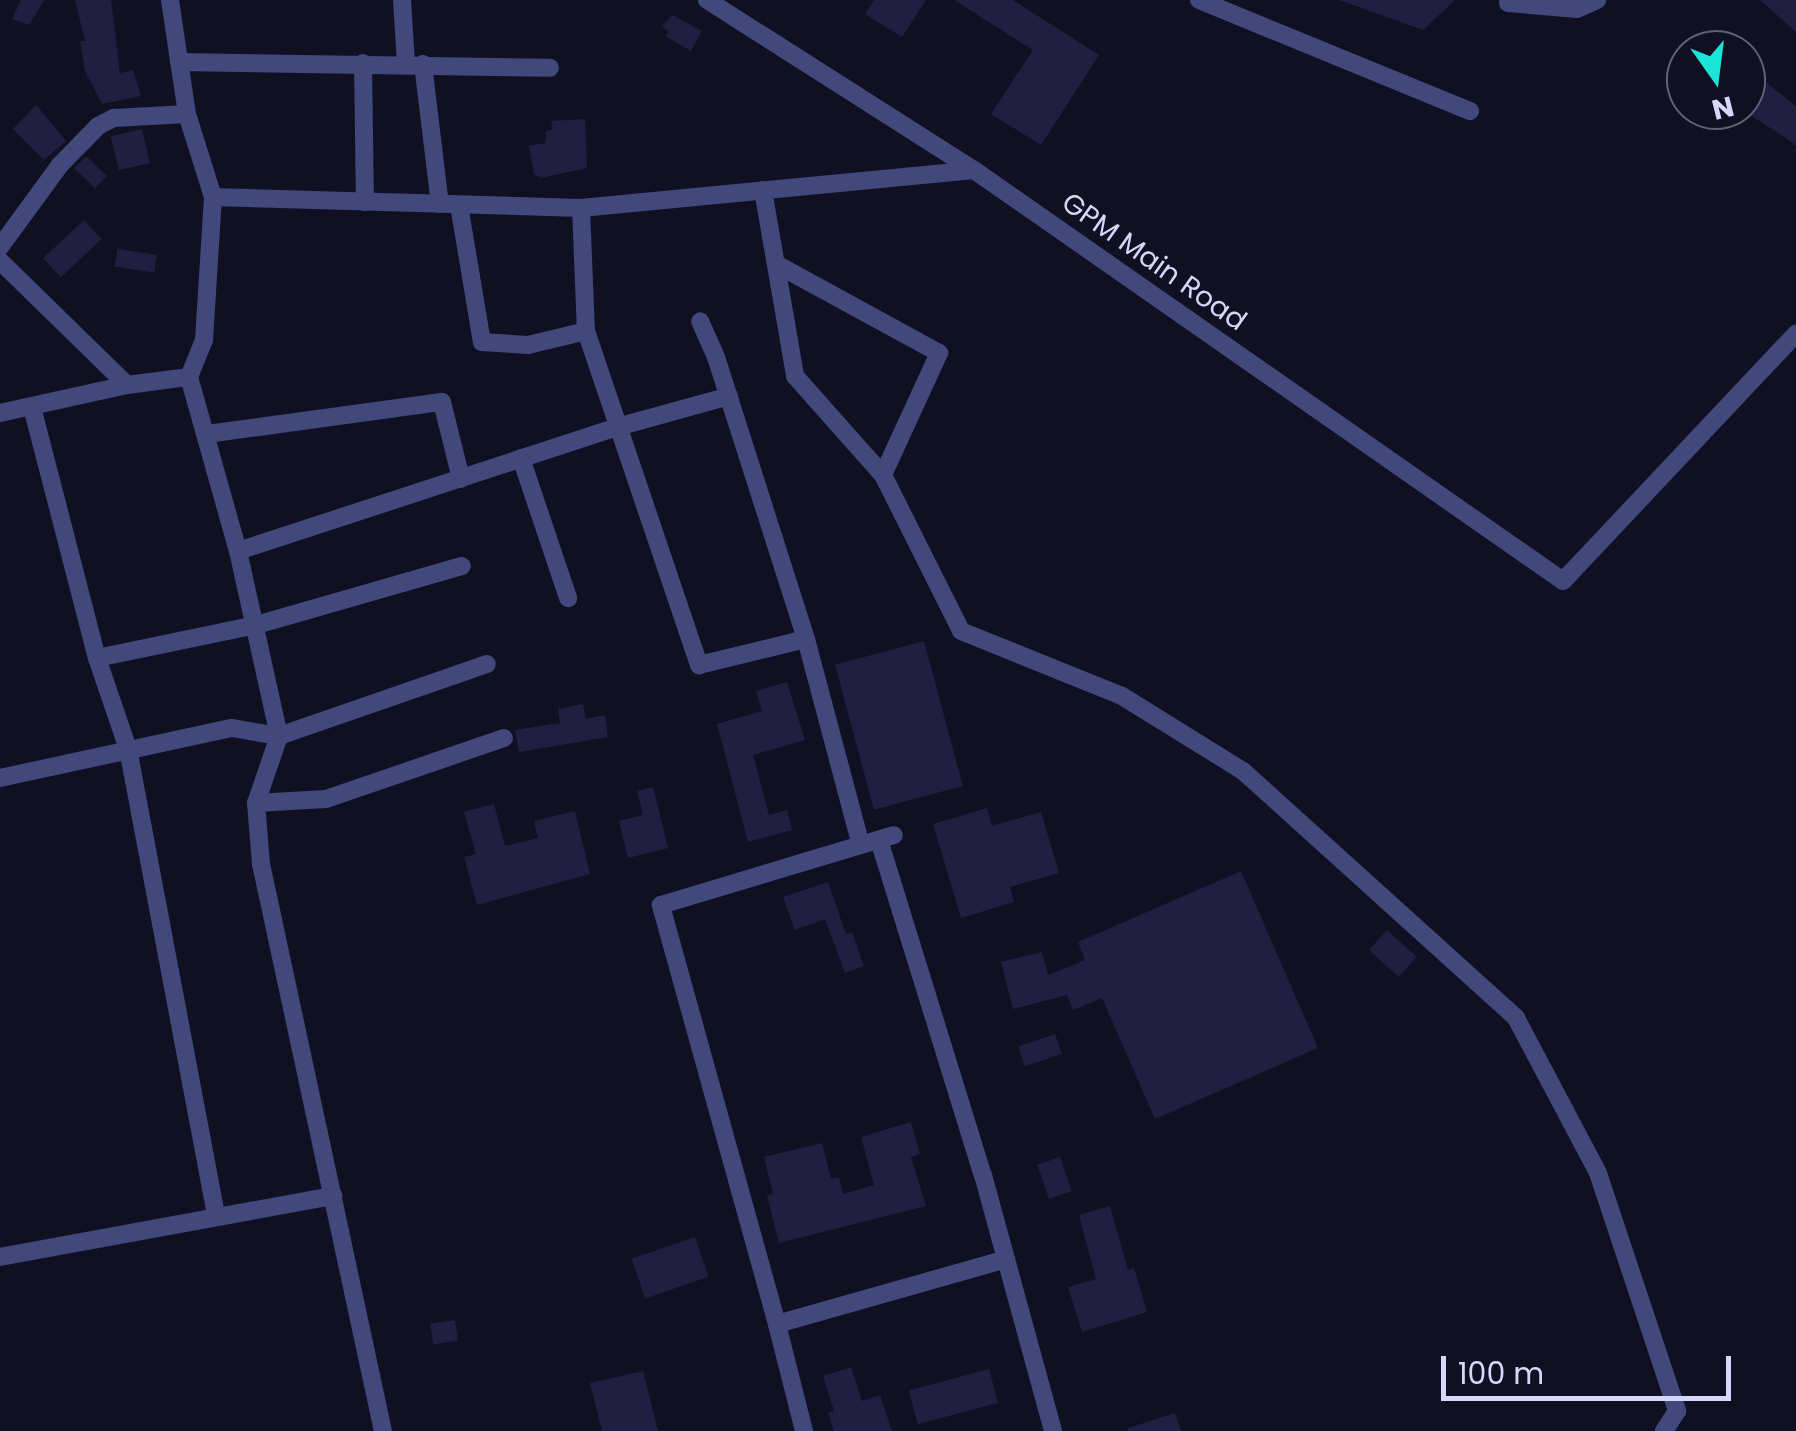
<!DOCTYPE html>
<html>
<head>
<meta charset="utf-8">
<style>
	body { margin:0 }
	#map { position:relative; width:1796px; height:1431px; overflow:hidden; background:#111022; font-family:Poppins,sans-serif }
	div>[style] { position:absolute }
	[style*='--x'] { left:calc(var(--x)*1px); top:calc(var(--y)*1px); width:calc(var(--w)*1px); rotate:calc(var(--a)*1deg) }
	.building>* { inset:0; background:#201e41; transform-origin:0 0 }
	.street>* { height:18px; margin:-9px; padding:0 9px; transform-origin:9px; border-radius:9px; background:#40487c }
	span { translate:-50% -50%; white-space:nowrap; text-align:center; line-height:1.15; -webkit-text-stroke:10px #111022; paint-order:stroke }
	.street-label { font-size:28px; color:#d6d7fb }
	.north { position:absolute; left:1666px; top:30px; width:100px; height:100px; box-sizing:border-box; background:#111022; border:2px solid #606079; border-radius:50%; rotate:166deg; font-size:28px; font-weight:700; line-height:40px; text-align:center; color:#d6d7fb }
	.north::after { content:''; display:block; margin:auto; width:35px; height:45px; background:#18e4d8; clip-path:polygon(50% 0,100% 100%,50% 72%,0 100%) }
	.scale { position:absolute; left:1441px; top:1356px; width:290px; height:45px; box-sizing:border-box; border:5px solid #d6d7fb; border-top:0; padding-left:12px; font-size:30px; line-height:35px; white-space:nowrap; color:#d6d7fb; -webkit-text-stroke:8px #111022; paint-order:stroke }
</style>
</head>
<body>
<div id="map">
	<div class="building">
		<div style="clip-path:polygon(21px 0,44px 0,29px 25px,12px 19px)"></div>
		<div style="clip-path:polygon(75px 0,111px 0,120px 73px,133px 70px,141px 96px,102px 104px,85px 71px,80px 41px,85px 41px)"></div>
		<div style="clip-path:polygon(874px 0,926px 0,902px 37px,865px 14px)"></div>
		<div style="clip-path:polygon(954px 0,1013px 0,1099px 55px,1041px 145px,991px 114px,1033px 50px)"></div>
		<div style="clip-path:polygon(1339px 0,1455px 0,1423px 30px)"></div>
		<div style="clip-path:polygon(1760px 0,1796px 0,1796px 32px)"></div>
		<div style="clip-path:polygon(672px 15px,702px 31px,691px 51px,665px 36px,669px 32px,662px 26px)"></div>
		<div style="clip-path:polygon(1746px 66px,1796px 106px,1796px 145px,1746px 112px)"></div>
		<div style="clip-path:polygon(36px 105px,66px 141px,44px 160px,13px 129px)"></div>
		<div style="clip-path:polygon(585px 119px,587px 168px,541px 178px,534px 174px,529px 146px,545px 143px,546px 131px,553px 129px,551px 121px)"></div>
		<div style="left:142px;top:129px;width:35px;height:32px;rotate:77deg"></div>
		<div style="left:86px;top:156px;width:29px;height:17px;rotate:44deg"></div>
		<div style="left:84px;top:220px;width:26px;height:56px;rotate:47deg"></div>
		<div style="left:157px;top:255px;width:18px;height:40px;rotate:99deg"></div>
		<div style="left:924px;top:641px;width:150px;height:92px;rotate:75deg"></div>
		<div style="clip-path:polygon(787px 682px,805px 740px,753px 755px,769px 815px,787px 810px,792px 830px,748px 842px,717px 724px,762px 711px,756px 691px)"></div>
		<div style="clip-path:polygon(583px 704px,586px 719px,605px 715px,608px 737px,519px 752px,515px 730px,560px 723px,558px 709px)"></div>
		<div style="clip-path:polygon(653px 787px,668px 848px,628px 858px,619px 821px,643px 815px,637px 791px)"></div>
		<div style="clip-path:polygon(494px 804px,505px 846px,538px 838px,534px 821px,575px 811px,590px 874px,477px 905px,464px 857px,476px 854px,464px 812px)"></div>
		<div style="clip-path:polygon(987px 808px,992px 826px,1041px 812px,1059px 873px,1010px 887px,1014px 902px,961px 918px,933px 824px)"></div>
		<div style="clip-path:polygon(1241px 871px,1318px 1048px,1155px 1119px,1102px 998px,1073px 1010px,1067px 995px,1013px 1009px,1001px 962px,1042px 952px,1048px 975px,1085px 960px,1078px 942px)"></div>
		<div style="clip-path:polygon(828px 882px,846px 934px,852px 932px,864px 966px,845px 973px,825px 919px,795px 930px,783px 897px)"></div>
		<div style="left:1387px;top:930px;width:40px;height:27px;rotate:42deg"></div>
		<div style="left:1055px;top:1034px;width:21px;height:39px;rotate:71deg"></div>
		<div style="clip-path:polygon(911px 1122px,920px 1154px,911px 1157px,926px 1206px,779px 1243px,767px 1196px,773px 1194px,764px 1157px,822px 1143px,831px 1179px,839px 1177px,843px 1194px,874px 1185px,861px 1137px)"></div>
		<div style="left:1060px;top:1157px;width:36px;height:24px;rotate:71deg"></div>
		<div style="clip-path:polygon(1110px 1206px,1128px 1270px,1134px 1268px,1147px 1312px,1082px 1332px,1068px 1287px,1096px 1279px,1079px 1215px)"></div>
		<div style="left:695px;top:1237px;width:42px;height:67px;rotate:71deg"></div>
		<div style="left:455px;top:1320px;width:21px;height:25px;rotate:82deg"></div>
		<div style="clip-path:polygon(851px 1367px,862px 1401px,880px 1395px,892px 1431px,834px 1431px,828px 1413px,834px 1411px,823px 1376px)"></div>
		<div style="left:989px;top:1369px;width:35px;height:83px;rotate:75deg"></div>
		<div style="clip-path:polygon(643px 1371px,658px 1431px,602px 1431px,590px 1383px)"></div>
		<div style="clip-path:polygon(1175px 1413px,1181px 1431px,1128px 1431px,1128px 1428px)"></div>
	</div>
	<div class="street">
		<div style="--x:402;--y:0;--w:64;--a:86.4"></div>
		<div style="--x:707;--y:0;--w:317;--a:32.5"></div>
		<div style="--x:974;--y:170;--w:718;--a:34.91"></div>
		<div style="--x:1563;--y:581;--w:340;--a:-46.7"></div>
		<div style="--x:1199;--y:0;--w:293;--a:22.3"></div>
		<div style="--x:1508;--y:3;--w:69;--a:5"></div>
		<div style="--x:1577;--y:9;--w:22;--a:-24"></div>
		<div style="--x:179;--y:62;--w:371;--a:0.9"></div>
		<div style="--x:363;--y:63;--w:139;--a:89.2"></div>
		<div style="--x:423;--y:64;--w:141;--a:83.1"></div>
		<div style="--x:763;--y:190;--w:189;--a:80.2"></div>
		<div style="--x:795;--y:376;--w:132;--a:48.4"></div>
		<div style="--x:213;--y:197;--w:368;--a:1.7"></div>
		<div style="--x:581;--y:208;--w:395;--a:-5.5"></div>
		<div style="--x:459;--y:205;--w:139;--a:80.5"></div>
		<div style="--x:482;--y:342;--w:46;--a:3.7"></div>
		<div style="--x:528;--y:345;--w:60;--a:-13.6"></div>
		<div style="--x:581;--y:208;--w:123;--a:87.7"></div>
		<div style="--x:586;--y:331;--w:353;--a:71.3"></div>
		<div style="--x:699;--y:665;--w:110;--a:-13.7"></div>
		<div style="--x:806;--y:639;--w:296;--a:-107.7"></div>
		<div style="--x:716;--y:357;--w:39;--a:-114"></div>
		<div style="--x:0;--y:247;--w:102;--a:-53.8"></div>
		<div style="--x:60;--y:165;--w:54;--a:-45.7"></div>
		<div style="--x:98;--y:126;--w:18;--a:-27"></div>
		<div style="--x:114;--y:118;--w:73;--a:-3.1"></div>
		<div style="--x:0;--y:261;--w:177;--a:44.3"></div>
		<div style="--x:776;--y:264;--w:186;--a:28.6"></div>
		<div style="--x:939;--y:353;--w:134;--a:114.7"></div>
		<div style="--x:883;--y:475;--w:174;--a:63.4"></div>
		<div style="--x:961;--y:631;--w:174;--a:22"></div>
		<div style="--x:1122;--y:696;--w:142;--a:31.8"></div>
		<div style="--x:1243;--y:771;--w:368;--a:42.1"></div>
		<div style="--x:1516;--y:1018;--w:175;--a:62.1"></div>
		<div style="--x:1598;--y:1173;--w:251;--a:71.6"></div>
		<div style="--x:1677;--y:1411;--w:24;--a:123"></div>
		<div style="--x:189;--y:377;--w:181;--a:74.3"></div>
		<div style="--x:238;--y:551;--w:403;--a:-18.1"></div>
		<div style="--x:621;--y:426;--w:112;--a:-15.5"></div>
		<div style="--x:32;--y:407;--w:259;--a:75.5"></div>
		<div style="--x:97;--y:658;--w:162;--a:-11.7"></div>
		<div style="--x:256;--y:625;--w:214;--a:-16"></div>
		<div style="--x:0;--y:413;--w:130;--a:-12.4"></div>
		<div style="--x:127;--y:385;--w:63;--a:-7.4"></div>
		<div style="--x:189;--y:377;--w:40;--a:-68"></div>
		<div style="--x:204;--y:340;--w:143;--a:-86.4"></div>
		<div style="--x:213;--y:197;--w:87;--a:-107.4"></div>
		<div style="--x:187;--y:114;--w:115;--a:-98.5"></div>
		<div style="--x:207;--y:434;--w:237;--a:-7.8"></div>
		<div style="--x:442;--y:402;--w:79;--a:76.1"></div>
		<div style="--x:521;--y:458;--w:148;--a:71.4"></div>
		<div style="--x:238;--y:551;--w:189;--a:77.5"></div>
		<div style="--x:279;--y:736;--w:71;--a:108.9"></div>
		<div style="--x:256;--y:803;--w:61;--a:85.3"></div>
		<div style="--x:261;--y:864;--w:580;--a:77.86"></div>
		<div style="--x:806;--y:639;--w:213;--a:75.1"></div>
		<div style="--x:97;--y:658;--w:96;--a:71.2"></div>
		<div style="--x:128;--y:749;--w:474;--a:79.3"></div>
		<div style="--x:0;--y:778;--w:237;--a:-12.2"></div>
		<div style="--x:232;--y:728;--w:48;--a:9.7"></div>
		<div style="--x:279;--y:736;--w:220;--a:-19.1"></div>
		<div style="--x:256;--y:803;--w:70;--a:-3.3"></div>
		<div style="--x:326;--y:799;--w:188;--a:-18.9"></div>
		<div style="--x:879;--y:840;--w:351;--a:72.8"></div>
		<div style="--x:983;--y:1175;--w:265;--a:74.7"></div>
		<div style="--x:0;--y:1257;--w:339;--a:-10.4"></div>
		<div style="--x:777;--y:1324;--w:435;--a:-105.5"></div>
		<div style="--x:661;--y:905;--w:243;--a:-16.7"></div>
		<div style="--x:804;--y:1431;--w:110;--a:-104.2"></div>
		<div style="--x:777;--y:1324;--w:238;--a:-15.8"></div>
	</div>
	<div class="street-label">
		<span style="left:1154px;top:262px;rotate:35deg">GPM Main Road</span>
	</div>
	<div class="north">N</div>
	<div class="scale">100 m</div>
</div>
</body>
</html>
